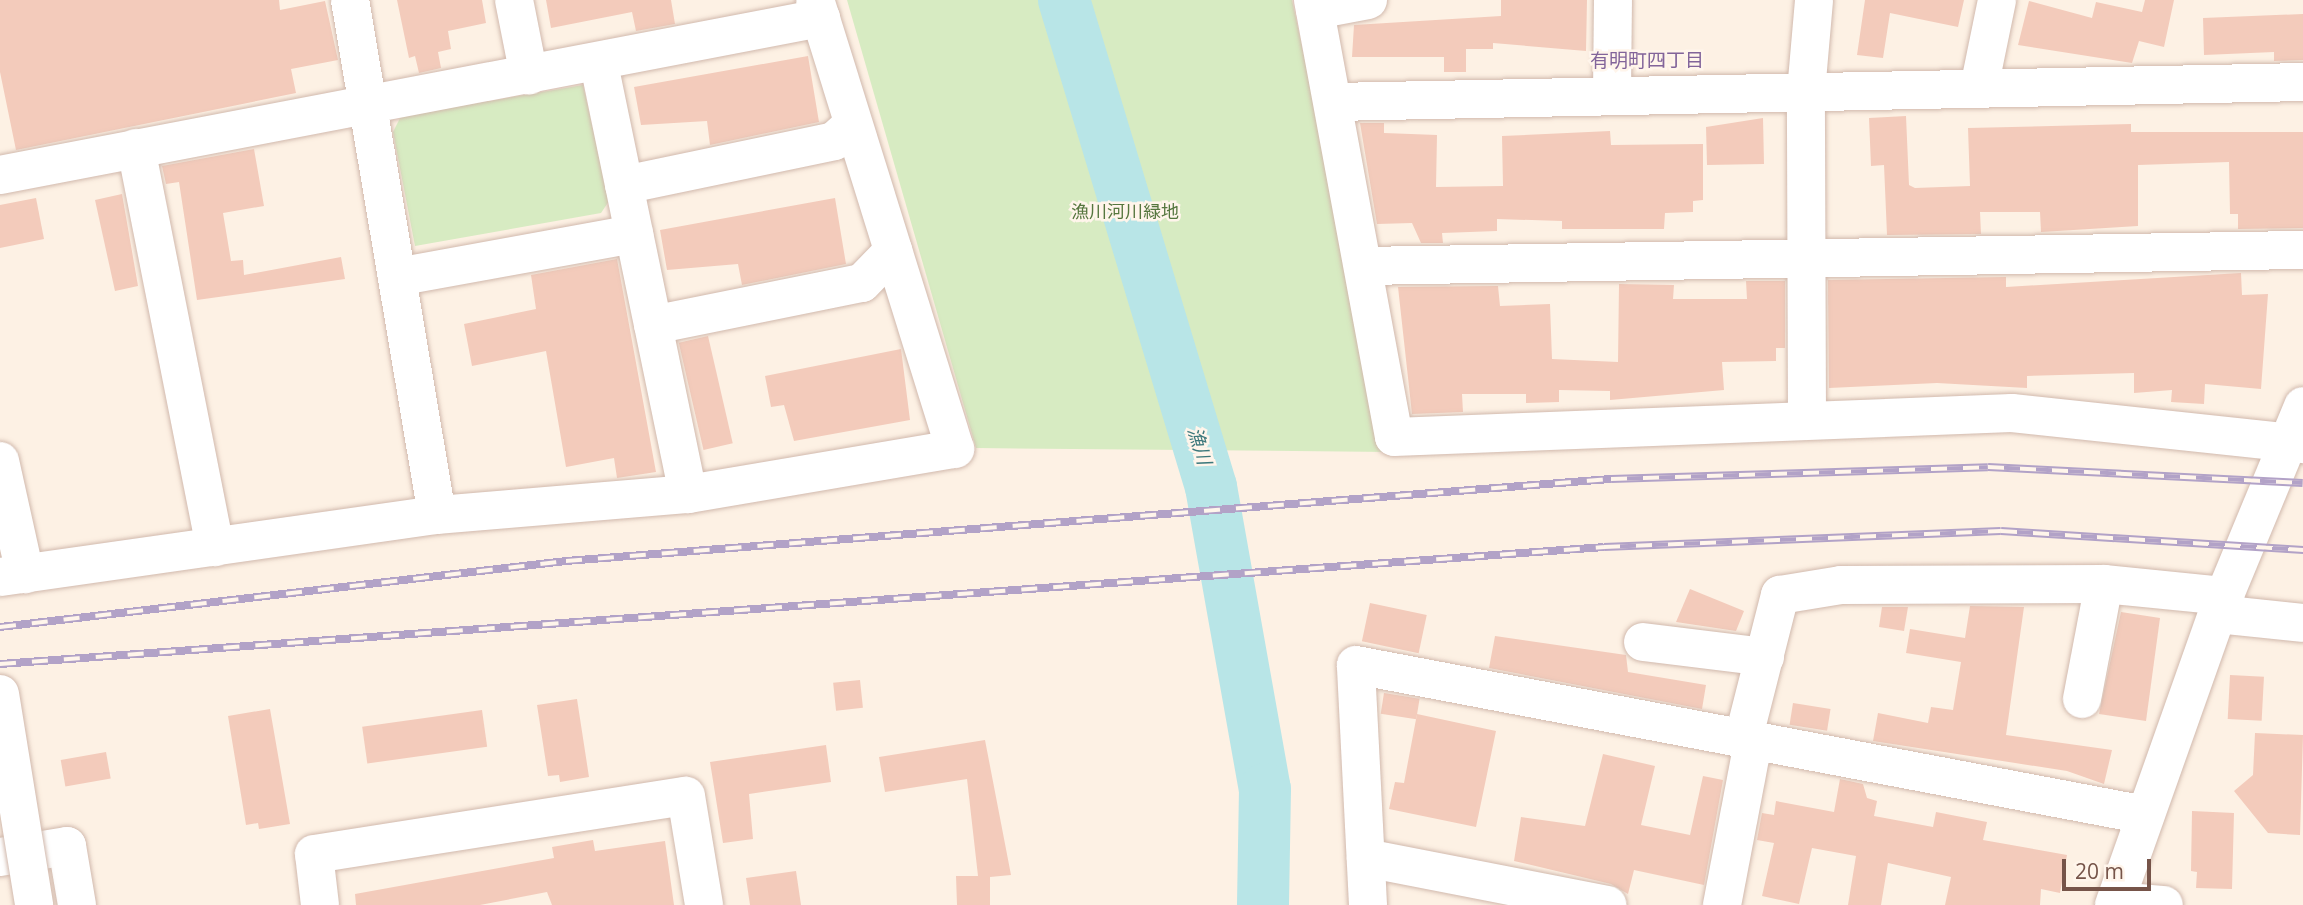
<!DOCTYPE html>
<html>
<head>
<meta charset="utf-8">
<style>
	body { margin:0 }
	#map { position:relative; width:2303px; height:905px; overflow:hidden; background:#fdf1e4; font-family:"Open Sans","Noto Sans JP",sans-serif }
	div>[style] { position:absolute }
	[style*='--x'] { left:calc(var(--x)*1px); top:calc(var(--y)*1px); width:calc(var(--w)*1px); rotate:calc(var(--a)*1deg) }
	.green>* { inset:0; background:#d7ebc2 }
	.river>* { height:52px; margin:-26px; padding:0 26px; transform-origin:26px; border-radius:26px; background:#b8e5e7 }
	.building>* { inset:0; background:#f3cbbb; transform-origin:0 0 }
	.roads { filter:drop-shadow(0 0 2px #d1b9ad) drop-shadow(0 0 2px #d1b9ad) }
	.minor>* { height:38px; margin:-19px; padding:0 19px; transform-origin:19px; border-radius:19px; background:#fff }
	.rail>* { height:8px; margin-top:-4px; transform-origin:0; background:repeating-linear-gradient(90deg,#fff5eb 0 16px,#b2a2c7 0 32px); box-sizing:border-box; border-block:2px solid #b2a2c7 }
	.bridges { filter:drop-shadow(0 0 2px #d1b9ad) drop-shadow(0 0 2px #d1b9ad) }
	.minor-bridge>* { height:38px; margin:-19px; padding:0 19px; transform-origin:19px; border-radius:19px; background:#fff }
	span { translate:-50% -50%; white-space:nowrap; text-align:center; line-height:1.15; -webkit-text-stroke:5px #fff5eb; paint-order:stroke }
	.park-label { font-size:18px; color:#55763e }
	.neighbourhood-label { font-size:19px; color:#82649a }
	.water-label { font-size:19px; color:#3c787c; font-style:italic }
	.scale { position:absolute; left:2062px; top:859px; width:89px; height:32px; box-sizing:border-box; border:4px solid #765449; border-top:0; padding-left:9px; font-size:21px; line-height:24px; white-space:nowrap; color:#765449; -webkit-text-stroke:5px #fff5eb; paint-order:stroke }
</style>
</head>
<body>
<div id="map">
	<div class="green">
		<div style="clip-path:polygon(847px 0,1292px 0,1389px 452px,976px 448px)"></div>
		<div style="clip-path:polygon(583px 85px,609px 201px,601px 213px,415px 246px,393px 132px,401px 116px)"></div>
	</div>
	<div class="river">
		<div style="--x:1064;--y:0;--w:509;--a:73.2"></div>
		<div style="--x:1211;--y:487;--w:307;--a:79.9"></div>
		<div style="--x:1265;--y:789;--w:116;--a:91"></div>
	</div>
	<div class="building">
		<div style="clip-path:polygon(0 0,279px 0,280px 10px,325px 1px,338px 60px,291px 69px,296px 93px,16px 150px,0 72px)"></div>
		<div style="clip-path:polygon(397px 0,482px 0,486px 23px,448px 31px,451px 49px,438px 52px,441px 68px,419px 73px,415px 56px,409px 58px)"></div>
		<div style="clip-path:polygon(546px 0,671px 0,675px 24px,636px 31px,632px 12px,551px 28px)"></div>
		<div style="clip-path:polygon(1501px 0,1587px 0,1586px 51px,1493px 43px,1493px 49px,1466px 49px,1466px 72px,1444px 72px,1444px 57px,1352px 57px,1354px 25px,1501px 16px)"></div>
		<div style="clip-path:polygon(1865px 0,1964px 0,1958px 27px,1890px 13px,1883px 58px,1857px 55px)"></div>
		<div style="clip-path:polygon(2145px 0,2174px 0,2164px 47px,2139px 41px,2132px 63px,2018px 45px,2029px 1px,2092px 18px,2096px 2px,2142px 12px)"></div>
		<div style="clip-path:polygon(2303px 14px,2303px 60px,2274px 61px,2274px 52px,2204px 55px,2203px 18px)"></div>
		<div style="clip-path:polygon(808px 56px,819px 122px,710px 145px,707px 121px,641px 125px,634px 87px)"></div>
		<div style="clip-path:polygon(1906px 116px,1909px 185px,1915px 188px,1970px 186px,1968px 128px,2131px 124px,2131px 132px,2303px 132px,2303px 228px,2238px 229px,2238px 214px,2230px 214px,2229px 162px,2138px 165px,2138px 226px,2041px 232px,2040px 212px,1980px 212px,1981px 234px,1887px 235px,1884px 165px,1871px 166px,1869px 118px)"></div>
		<div style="clip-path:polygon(1763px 118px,1764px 164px,1707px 165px,1706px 127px)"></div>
		<div style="clip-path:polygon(1360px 123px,1384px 123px,1384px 133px,1437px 135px,1436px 187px,1503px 186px,1502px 136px,1610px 131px,1611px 145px,1703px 144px,1703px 200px,1693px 201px,1693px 212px,1665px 213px,1664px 229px,1562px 229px,1562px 221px,1497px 219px,1497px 231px,1442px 233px,1443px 243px,1421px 243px,1412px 223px,1377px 224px)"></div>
		<div style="clip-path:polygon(254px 149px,264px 206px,223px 213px,231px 261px,243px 260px,244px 275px,341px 257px,345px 279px,197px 300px,179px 182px,166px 184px,162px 166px)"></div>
		<div style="clip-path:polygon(122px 194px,138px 286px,115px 291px,95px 200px)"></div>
		<div style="clip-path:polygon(36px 198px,44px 239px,0 248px,0 205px)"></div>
		<div style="clip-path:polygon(835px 198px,846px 264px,742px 285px,738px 264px,667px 270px,660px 230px)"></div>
		<div style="clip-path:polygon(617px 259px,656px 472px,617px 478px,614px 458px,566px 467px,546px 351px,472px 366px,464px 324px,536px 309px,531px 275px)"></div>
		<div style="clip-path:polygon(2241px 273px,2242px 295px,2268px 294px,2261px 389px,2205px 384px,2204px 404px,2171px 402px,2172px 390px,2134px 393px,2134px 373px,2027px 376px,2027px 388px,1937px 383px,1829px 388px,1828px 280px,2006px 277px,2006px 287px)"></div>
		<div style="clip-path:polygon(1746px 281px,1785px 281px,1785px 348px,1776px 348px,1776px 361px,1722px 362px,1724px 390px,1610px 400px,1610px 391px,1559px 390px,1559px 402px,1526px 403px,1526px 394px,1462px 394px,1463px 412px,1412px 414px,1398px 287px,1498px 286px,1500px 306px,1550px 304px,1552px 359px,1618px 362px,1619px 284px,1674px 285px,1673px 299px,1747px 299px)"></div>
		<div style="left:708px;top:336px;width:110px;height:30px;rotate:77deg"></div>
		<div style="clip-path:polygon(901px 349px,910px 420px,794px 441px,784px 405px,771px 407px,765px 376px)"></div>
		<div style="clip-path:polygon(1690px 589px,1744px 611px,1736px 631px,1676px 622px)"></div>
		<div style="left:1370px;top:603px;width:58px;height:39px;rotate:12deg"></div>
		<div style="clip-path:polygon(1970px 606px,2024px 607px,2006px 735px,2112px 750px,2104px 784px,2067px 771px,1873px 741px,1878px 713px,1928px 723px,1931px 707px,1953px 710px,1961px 662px,1906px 653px,1910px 629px,1965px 638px)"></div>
		<div style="clip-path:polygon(1882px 607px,1908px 607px,1904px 631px,1879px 627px)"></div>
		<div style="clip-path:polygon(2121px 612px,2160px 618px,2146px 721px,2099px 714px)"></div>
		<div style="clip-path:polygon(1495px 636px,1626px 655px,1628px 672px,1706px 685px,1702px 709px,1489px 668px)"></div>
		<div style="left:2230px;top:675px;width:34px;height:44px;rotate:3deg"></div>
		<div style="left:860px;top:680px;width:28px;height:27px;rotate:84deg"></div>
		<div style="left:1384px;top:693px;width:36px;height:21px;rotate:9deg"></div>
		<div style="clip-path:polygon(577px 699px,589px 777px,560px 782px,559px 775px,548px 776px,537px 705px)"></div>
		<div style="left:1793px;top:703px;width:38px;height:22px;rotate:9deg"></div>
		<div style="clip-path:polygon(270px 709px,290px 824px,259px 829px,258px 823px,246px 825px,228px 716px)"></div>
		<div style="left:482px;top:710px;width:37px;height:121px;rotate:82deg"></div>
		<div style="clip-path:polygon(1417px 714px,1496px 731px,1476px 827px,1389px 809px,1395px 782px,1404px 783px)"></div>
		<div style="clip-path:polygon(2255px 733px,2303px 735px,2300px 835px,2268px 833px,2234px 791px,2253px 775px)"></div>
		<div style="clip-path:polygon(985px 740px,1011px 875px,990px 877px,990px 905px,957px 905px,956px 876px,978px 876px,967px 779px,885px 792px,879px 757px)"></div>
		<div style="clip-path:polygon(826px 745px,831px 782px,749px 794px,753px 839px,723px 843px,710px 762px)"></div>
		<div style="left:106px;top:752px;width:27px;height:46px;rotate:80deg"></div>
		<div style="clip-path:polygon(1603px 754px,1655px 766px,1641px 825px,1690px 835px,1703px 776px,1723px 780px,1704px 885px,1634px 870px,1628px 894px,1611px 884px,1514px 861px,1521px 817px,1585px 826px)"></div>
		<div style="clip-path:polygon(1840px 779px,1863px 784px,1867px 798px,1877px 801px,1874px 816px,1933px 827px,1936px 812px,1987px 822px,1983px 840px,2067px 855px,2060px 893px,2041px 889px,2040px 905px,1945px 905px,1951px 877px,1888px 863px,1881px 905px,1848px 905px,1856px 856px,1812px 848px,1799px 904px,1762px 896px,1774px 843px,1757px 840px,1762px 813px,1774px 815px,1776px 801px,1834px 812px)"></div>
		<div style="clip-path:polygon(2192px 811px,2234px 813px,2232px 889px,2196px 888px,2197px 872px,2191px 871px)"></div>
		<div style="clip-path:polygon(593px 840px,595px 851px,665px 841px,674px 905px,552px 905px,547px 892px,480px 905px,356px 905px,355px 894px,554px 858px,552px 847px)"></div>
		<div style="clip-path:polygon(796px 871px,801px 905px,750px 905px,746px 878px)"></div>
	</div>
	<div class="roads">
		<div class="minor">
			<div style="--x:350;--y:0;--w:522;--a:80.41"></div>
			<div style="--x:514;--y:0;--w:77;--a:78.8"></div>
			<div style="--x:1313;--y:0;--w:444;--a:79.5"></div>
			<div style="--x:1394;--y:437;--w:618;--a:-2.22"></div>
			<div style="--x:2012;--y:413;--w:293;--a:6.1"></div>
			<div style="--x:1315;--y:10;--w:54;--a:-10.7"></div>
			<div style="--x:599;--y:64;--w:439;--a:78.3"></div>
			<div style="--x:1979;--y:88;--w:90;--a:-78.4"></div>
			<div style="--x:1612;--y:93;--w:93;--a:-89.4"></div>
			<div style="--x:1334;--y:102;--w:969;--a:-1.18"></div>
			<div style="--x:136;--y:148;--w:407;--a:78.8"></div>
			<div style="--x:0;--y:175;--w:836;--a:-10.83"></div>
			<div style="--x:624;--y:185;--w:215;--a:-11.8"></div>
			<div style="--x:834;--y:141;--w:25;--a:-42"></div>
			<div style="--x:1363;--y:266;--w:940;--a:-0.98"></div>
			<div style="--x:397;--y:277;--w:241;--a:-10.3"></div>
			<div style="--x:653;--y:325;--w:213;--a:-11.4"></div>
			<div style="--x:862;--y:283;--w:45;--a:-45.9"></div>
			<div style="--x:1807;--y:417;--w:325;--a:-90.2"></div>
			<div style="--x:1806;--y:92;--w:92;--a:-85"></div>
			<div style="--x:0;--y:461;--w:116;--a:77.5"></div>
			<div style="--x:0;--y:577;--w:441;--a:-8.1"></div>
			<div style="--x:437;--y:515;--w:252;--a:-4.8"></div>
			<div style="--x:688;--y:494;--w:271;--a:-9.6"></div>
			<div style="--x:955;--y:449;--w:470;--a:-107.3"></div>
			<div style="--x:2217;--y:614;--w:86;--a:6"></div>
			<div style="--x:1643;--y:642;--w:123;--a:7"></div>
			<div style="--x:2082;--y:699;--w:117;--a:-79.2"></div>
			<div style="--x:1743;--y:740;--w:150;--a:-75.7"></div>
			<div style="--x:1780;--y:595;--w:62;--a:-9.3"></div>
			<div style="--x:1841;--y:585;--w:263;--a:-0.2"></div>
			<div style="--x:2104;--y:584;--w:122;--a:5.7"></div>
			<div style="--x:0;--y:857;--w:68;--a:-9.3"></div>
			<div style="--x:67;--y:846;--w:60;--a:80.4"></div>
			<div style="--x:1366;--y:858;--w:246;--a:11"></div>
			<div style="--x:2116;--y:901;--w:48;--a:4.8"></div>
			<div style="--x:320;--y:905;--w:51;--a:-96.7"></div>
			<div style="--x:314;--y:854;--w:376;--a:-8.9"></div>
			<div style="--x:686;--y:796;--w:110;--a:80.6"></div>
			<div style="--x:1368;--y:905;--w:240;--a:-92.9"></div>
			<div style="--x:1356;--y:665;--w:803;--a:10.76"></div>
			<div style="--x:1722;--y:905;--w:166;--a:-79.2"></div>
			<div style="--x:2114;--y:905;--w:309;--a:-70.5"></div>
			<div style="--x:2217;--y:614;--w:225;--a:-67.5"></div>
		</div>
	</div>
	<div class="rail">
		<div style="--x:0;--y:627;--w:570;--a:-6.65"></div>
		<div style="--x:566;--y:561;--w:1048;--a:-4.49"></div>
		<div style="--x:1611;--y:479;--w:377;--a:-1.8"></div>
		<div style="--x:1988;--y:467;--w:315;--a:2.9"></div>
		<div style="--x:0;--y:664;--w:1608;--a:-4.17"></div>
		<div style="--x:1604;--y:547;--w:397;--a:-2.3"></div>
		<div style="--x:2001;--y:531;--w:303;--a:3.6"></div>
	</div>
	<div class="bridges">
		<div class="minor-bridge">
			<div style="--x:0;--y:694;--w:214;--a:80.8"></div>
		</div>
	</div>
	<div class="park-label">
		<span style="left:1125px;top:211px">漁川河川緑地</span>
	</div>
	<div class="neighbourhood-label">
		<span style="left:1647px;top:61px">有明町四丁目</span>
	</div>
	<div class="water-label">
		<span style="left:1199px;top:446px;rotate:73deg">漁川</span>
	</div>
	<div class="scale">20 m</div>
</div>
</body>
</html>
